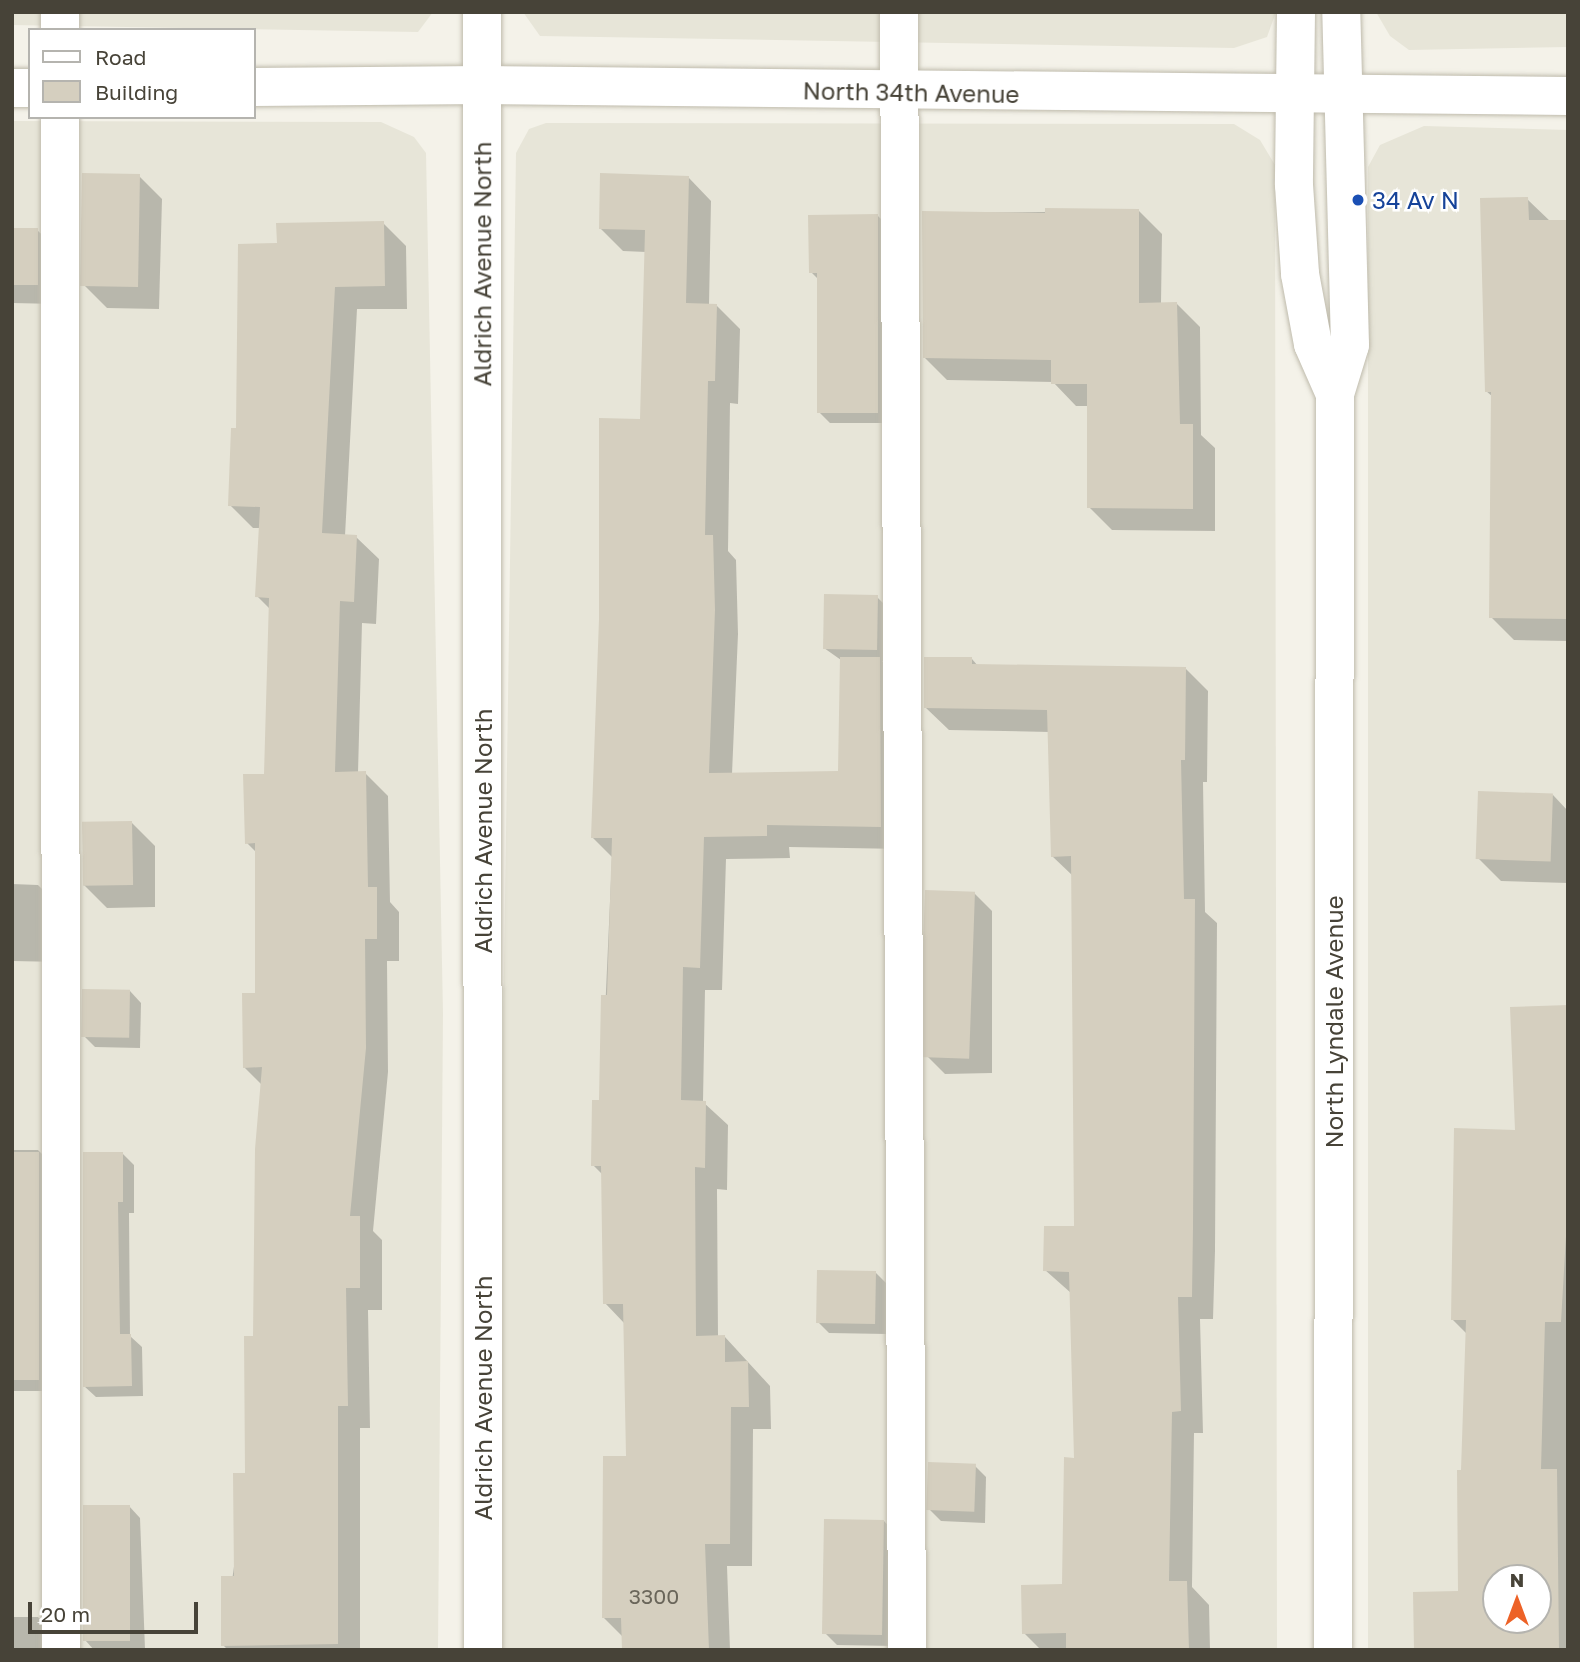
<!DOCTYPE html>
<html>
<head>
<meta charset="utf-8">
<style>
	body { margin:0 }
	#map { position:relative; width:1580px; height:1662px; overflow:hidden; background:#f4f2e9; font-family:"Golos Text",sans-serif }
	div>[style] { position:absolute }
	[style*='--x'] { left:calc(var(--x)*1px); top:calc(var(--y)*1px); width:calc(var(--w)*1px); rotate:calc(var(--a)*1deg) }
	.residential>* { inset:0; background:#e7e5d8 }
	.shadow>* { inset:0; background:#0003 }
	.building>* { inset:0; background:#d5cfbf; transform-origin:0 0 }
	.roads { filter:drop-shadow(0 0 2px #bfbbac) drop-shadow(0 0 2px #bfbbac) }
	.minor>* { height:38px; margin:-19px; padding:0 19px; transform-origin:19px; border-radius:19px; background:#fff }
	.dots>* { width:19px; height:19px; translate:-50% -50%; box-sizing:border-box; border:4px solid #fff; border-radius:50% }
	span { translate:-50% -50%; white-space:nowrap; text-align:center; line-height:1.15; -webkit-text-stroke:5px #fff; paint-order:stroke }
	.number-label { font-size:21px; color:#6a665a }
	.number-label span { -webkit-text-stroke-width:0 }
	.street-label { font-size:24px; color:#474338 }
	.transit-label { font-size:24px; color:#164399 }
	.left { translate:0 -50%; text-align:left }
	.frame { position:absolute; inset:0; border:14px solid #474338; pointer-events:none }
	.legend { position:absolute; left:28px; top:28px; width:228px; height:91px; box-sizing:border-box; background:#fff; border:2px solid #b5b4af; margin:0; padding:9px 12px; list-style:none; font-size:21px; color:#474338 }
	.legend li { display:flex; align-items:center; gap:14px; height:35px }
	.legend b { width:35px; border:2px solid #b5b4af }
	.north { position:absolute; left:1482px; top:1564px; width:70px; height:70px; box-sizing:border-box; background:#fff; border:2px solid #b5b4af; border-radius:50%; rotate:0deg; font-size:19px; font-weight:700; line-height:28px; text-align:center; color:#474338 }
	.north::after { content:''; display:block; margin:auto; width:24px; height:32px; background:#ed6227; clip-path:polygon(50% 0,100% 100%,50% 72%,0 100%) }
	.scale { position:absolute; left:28px; top:1602px; width:170px; height:32px; box-sizing:border-box; border:4px solid #474338; border-top:0; padding-left:9px; font-size:21px; line-height:24px; white-space:nowrap; color:#474338; -webkit-text-stroke:5px #fff; paint-order:stroke }
</style>
</head>
<body>
<div id="map">
	<div class="residential">
		<div style="clip-path:polygon(12px 12px,433px 12px,418px 32px,12px 25px)"></div>
		<div style="clip-path:polygon(523px 12px,1276px 12px,1267px 37px,1234px 48px,540px 36px)"></div>
		<div style="clip-path:polygon(1376px 12px,1568px 12px,1568px 47px,1409px 50px,1390px 36px)"></div>
		<div style="clip-path:polygon(12px 121px,381px 122px,414px 137px,426px 153px,443px 1013px,438px 1650px,12px 1650px)"></div>
		<div style="clip-path:polygon(546px 123px,1234px 124px,1260px 140px,1275px 165px,1277px 1650px,494px 1650px,516px 153px,529px 129px)"></div>
		<div style="clip-path:polygon(evenodd,1424px 126px,1568px 130px,1568px 1650px,1368px 1650px,1368px 167px,1380px 145px,1424px 126px,1496px 1578px,1538px 1578px,1538px 1620px,1496px 1620px,1496px 1578px)"></div>
	</div>
	<div class="shadow">
		<div style="clip-path:polygon(139px 176px,162px 199px,159px 309px,107px 308px,84px 285px)"></div>
		<div style="clip-path:polygon(689px 178px,711px 201px,709px 306px,717px 306px,740px 329px,738px 404px,730px 403px,728px 551px,736px 560px,738px 634px,732px 774px,840px 773px,841px 660px,824px 648px,877px 597px,888px 608px,886px 661px,882px 661px,902px 682px,903px 849px,789px 847px,790px 858px,726px 859px,722px 990px,705px 990px,703px 1102px,728px 1125px,727px 1190px,717px 1189px,718px 1337px,725px 1337px,770px 1386px,771px 1429px,753px 1429px,752px 1566px,727px 1566px,730px 1650px,624px 1650px,624px 1638px,604px 1618px,628px 1458px,625px 1324px,605px 1303px,603px 1175px,593px 1165px,601px 1102px,612px 857px,592px 837px,642px 421px,646px 252px,623px 251px,600px 228px)"></div>
		<div style="clip-path:polygon(1527px 199px,1551px 222px,1568px 222px,1568px 641px,1514px 640px,1491px 617px,1493px 397px,1486px 391px)"></div>
		<div style="clip-path:polygon(1139px 211px,1162px 234px,1161px 304px,1177px 304px,1200px 327px,1201px 435px,1215px 448px,1215px 531px,1112px 530px,1089px 507px,1089px 406px,1076px 406px,1053px 382px,947px 380px,924px 357px,924px 213px)"></div>
		<div style="clip-path:polygon(877px 215px,889px 227px,888px 423px,830px 423px,819px 412px,819px 280px,811px 272px)"></div>
		<div style="clip-path:polygon(383px 223px,406px 246px,407px 309px,357px 309px,345px 536px,356px 537px,379px 559px,376px 624px,362px 623px,358px 773px,365px 773px,388px 796px,390px 902px,399px 912px,399px 961px,387px 961px,388px 1072px,373px 1231px,382px 1240px,382px 1310px,368px 1310px,370px 1428px,360px 1428px,360px 1650px,228px 1650px,223px 1645px,247px 1474px,255px 1338px,262px 1085px,244px 1067px,256px 995px,256px 852px,247px 843px,265px 775px,270px 609px,257px 596px,261px 528px,253px 528px,230px 505px,237px 430px,278px 245px)"></div>
		<div style="clip-path:polygon(12px 229px,37px 230px,57px 249px,57px 304px,12px 303px)"></div>
		<div style="clip-path:polygon(972px 659px,978px 666px,1185px 668px,1208px 691px,1207px 782px,1203px 782px,1205px 912px,1217px 923px,1215px 1251px,1213px 1319px,1200px 1319px,1203px 1433px,1194px 1433px,1192px 1587px,1209px 1605px,1210px 1650px,1041px 1650px,1024px 1633px,1064px 1585px,1076px 1459px,1071px 1293px,1045px 1270px,1075px 1228px,1073px 876px,1052px 856px,1050px 732px,949px 730px,926px 708px)"></div>
		<div style="clip-path:polygon(1553px 795px,1568px 811px,1568px 883px,1501px 881px,1478px 858px)"></div>
		<div style="clip-path:polygon(132px 823px,155px 846px,155px 907px,107px 908px,84px 885px)"></div>
		<div style="clip-path:polygon(12px 884px,38px 885px,61px 908px,61px 962px,12px 961px)"></div>
		<div style="clip-path:polygon(974px 893px,992px 911px,992px 1073px,945px 1074px,928px 1057px)"></div>
		<div style="clip-path:polygon(130px 991px,141px 1003px,140px 1048px,95px 1047px,84px 1036px)"></div>
		<div style="clip-path:polygon(evenodd,1568px 1007px,1568px 1650px,1416px 1650px,1460px 1593px,1467px 1334px,1452px 1319px,1517px 1132px,1568px 1007px,1496px 1578px,1538px 1578px,1538px 1620px,1496px 1620px,1496px 1578px)"></div>
		<div style="clip-path:polygon(12px 1150px,38px 1150px,49px 1161px,49px 1391px,12px 1391px)"></div>
		<div style="clip-path:polygon(122px 1153px,134px 1165px,134px 1213px,129px 1213px,130px 1336px,142px 1347px,143px 1396px,96px 1397px,84px 1386px)"></div>
		<div style="clip-path:polygon(876px 1273px,887px 1284px,886px 1334px,829px 1333px,818px 1322px)"></div>
		<div style="clip-path:polygon(975px 1466px,986px 1477px,985px 1523px,941px 1521px,930px 1510px)"></div>
		<div style="clip-path:polygon(129px 1506px,140px 1518px,145px 1649px,94px 1650px,85px 1640px)"></div>
		<div style="clip-path:polygon(884px 1521px,895px 1533px,894px 1646px,837px 1645px,826px 1634px)"></div>
		<div style="clip-path:polygon(12px 1617px,38px 1617px,50px 1629px,51px 1650px,12px 1650px)"></div>
	</div>
	<div class="building">
		<div style="left:82px;top:173px;width:58px;height:113px;rotate:1deg"></div>
		<div style="clip-path:polygon(600px 173px,689px 176px,686px 303px,717px 304px,715px 381px,708px 381px,705px 535px,713px 535px,715px 610px,709px 773px,838px 771px,840px 657px,880px 657px,881px 827px,767px 825px,767px 836px,704px 837px,700px 968px,683px 967px,681px 1100px,706px 1101px,705px 1168px,695px 1167px,696px 1336px,725px 1335px,725px 1362px,748px 1361px,749px 1407px,731px 1407px,730px 1544px,705px 1544px,709px 1650px,622px 1650px,621px 1618px,602px 1618px,603px 1456px,626px 1456px,623px 1304px,603px 1304px,601px 1166px,591px 1166px,592px 1100px,599px 1100px,601px 995px,607px 995px,612px 838px,591px 838px,599px 619px,599px 418px,640px 419px,645px 230px,599px 229px)"></div>
		<div style="clip-path:polygon(1528px 197px,1529px 220px,1568px 220px,1568px 619px,1489px 618px,1491px 392px,1485px 392px,1480px 198px)"></div>
		<div style="clip-path:polygon(1045px 208px,1139px 209px,1139px 303px,1177px 302px,1180px 424px,1193px 424px,1193px 509px,1087px 508px,1087px 384px,1051px 384px,1051px 360px,923px 358px,922px 211px,1045px 213px)"></div>
		<div style="clip-path:polygon(878px 214px,878px 413px,817px 413px,817px 273px,809px 273px,808px 215px)"></div>
		<div style="clip-path:polygon(384px 221px,385px 286px,335px 287px,322px 533px,357px 535px,354px 602px,340px 601px,335px 772px,366px 771px,368px 887px,377px 887px,377px 939px,365px 939px,366px 1048px,350px 1216px,360px 1216px,360px 1288px,346px 1288px,348px 1406px,338px 1406px,338px 1644px,221px 1646px,221px 1576px,234px 1576px,233px 1473px,245px 1473px,244px 1336px,253px 1336px,255px 1149px,262px 1067px,243px 1068px,242px 993px,255px 993px,255px 843px,245px 844px,243px 774px,264px 774px,269px 598px,255px 597px,260px 507px,228px 506px,231px 428px,236px 428px,238px 244px,277px 243px,276px 223px)"></div>
		<div style="left:12px;top:228px;width:26px;height:57px"></div>
		<div style="left:824px;top:594px;width:54px;height:55px;rotate:1deg"></div>
		<div style="clip-path:polygon(924px 657px,972px 657px,972px 664px,1186px 667px,1185px 760px,1181px 760px,1184px 899px,1195px 899px,1193px 1228px,1192px 1297px,1178px 1297px,1181px 1411px,1172px 1412px,1169px 1581px,1187px 1581px,1189px 1650px,1066px 1650px,1066px 1633px,1022px 1634px,1021px 1585px,1062px 1584px,1064px 1457px,1074px 1458px,1069px 1272px,1043px 1271px,1044px 1226px,1074px 1226px,1071px 856px,1051px 857px,1047px 710px,924px 708px)"></div>
		<div style="left:1478px;top:791px;width:75px;height:68px;rotate:2deg"></div>
		<div style="left:132px;top:821px;width:64px;height:50px;rotate:89deg"></div>
		<div style="left:925px;top:890px;width:50px;height:167px;rotate:2deg"></div>
		<div style="left:82px;top:989px;width:48px;height:48px;rotate:1deg"></div>
		<div style="clip-path:polygon(evenodd,1568px 1005px,1568px 1202px,1561px 1322px,1545px 1322px,1541px 1469px,1557px 1469px,1559px 1650px,1414px 1650px,1413px 1592px,1458px 1591px,1457px 1470px,1461px 1470px,1466px 1320px,1451px 1320px,1454px 1128px,1515px 1130px,1510px 1007px,1568px 1005px,1496px 1578px,1538px 1578px,1538px 1620px,1496px 1620px,1496px 1578px)"></div>
		<div style="left:12px;top:1152px;width:27px;height:228px"></div>
		<div style="clip-path:polygon(83px 1152px,123px 1152px,123px 1202px,118px 1202px,120px 1334px,131px 1334px,132px 1386px,83px 1387px)"></div>
		<div style="left:817px;top:1270px;width:59px;height:53px;rotate:1deg"></div>
		<div style="left:928px;top:1462px;width:48px;height:48px;rotate:2deg"></div>
		<div style="left:83px;top:1505px;width:47px;height:136px"></div>
		<div style="left:824px;top:1519px;width:60px;height:115px;rotate:1deg"></div>
	</div>
	<div class="roads">
		<div class="minor">
			<div style="--x:60;--y:12;--w:18;--a:90"></div>
			<div style="--x:482;--y:12;--w:1638;--a:89.97"></div>
			<div style="--x:899;--y:12;--w:1638;--a:89.72"></div>
			<div style="--x:1296;--y:12;--w:173;--a:90.7"></div>
			<div style="--x:1294;--y:185;--w:89;--a:86.1"></div>
			<div style="--x:1300;--y:274;--w:71;--a:79.5"></div>
			<div style="--x:1313;--y:344;--w:55;--a:66.3"></div>
			<div style="--x:254;--y:87;--w:228;--a:-0.5"></div>
			<div style="--x:482;--y:85;--w:1086;--a:0.58"></div>
			<div style="--x:12;--y:88;--w:18;--a:0"></div>
			<div style="--x:60;--y:117;--w:1533;--a:89.96"></div>
			<div style="--x:1333;--y:1650;--w:1256;--a:-89.91"></div>
			<div style="--x:1335;--y:394;--w:51;--a:-73"></div>
			<div style="--x:1350;--y:345;--w:333;--a:-91.5"></div>
		</div>
	</div>
	<div class="dots">
		<div style="left:1358px;top:200px;background:#1a4fb4"></div>
	</div>
	<div class="number-label">
		<span style="left:654px;top:1596px">3300</span>
	</div>
	<div class="street-label">
		<span style="left:911px;top:92px;rotate:1deg">North 34th Avenue</span>
		<span style="left:482px;top:264px;rotate:-90deg">Aldrich Avenue North</span>
		<span style="left:483px;top:831px;rotate:-90deg">Aldrich Avenue North</span>
		<span style="left:1334px;top:1022px;rotate:-90deg">North Lyndale Avenue</span>
		<span style="left:483px;top:1398px;rotate:-90deg">Aldrich Avenue North</span>
	</div>
	<div class="transit-label">
		<span class="left" style="left:1372px;top:200px">34 Av N</span>
	</div>
	<div class="frame"></div>
	<ul class="legend">
	<li><b style="height:9px;background:#fff"></b>Road</li>
	<li><b style="height:19px;background:#d5cfbf"></b>Building</li>
	</ul>
	<div class="north">N</div>
	<div class="scale">20 m</div>
</div>
</body>
</html>
